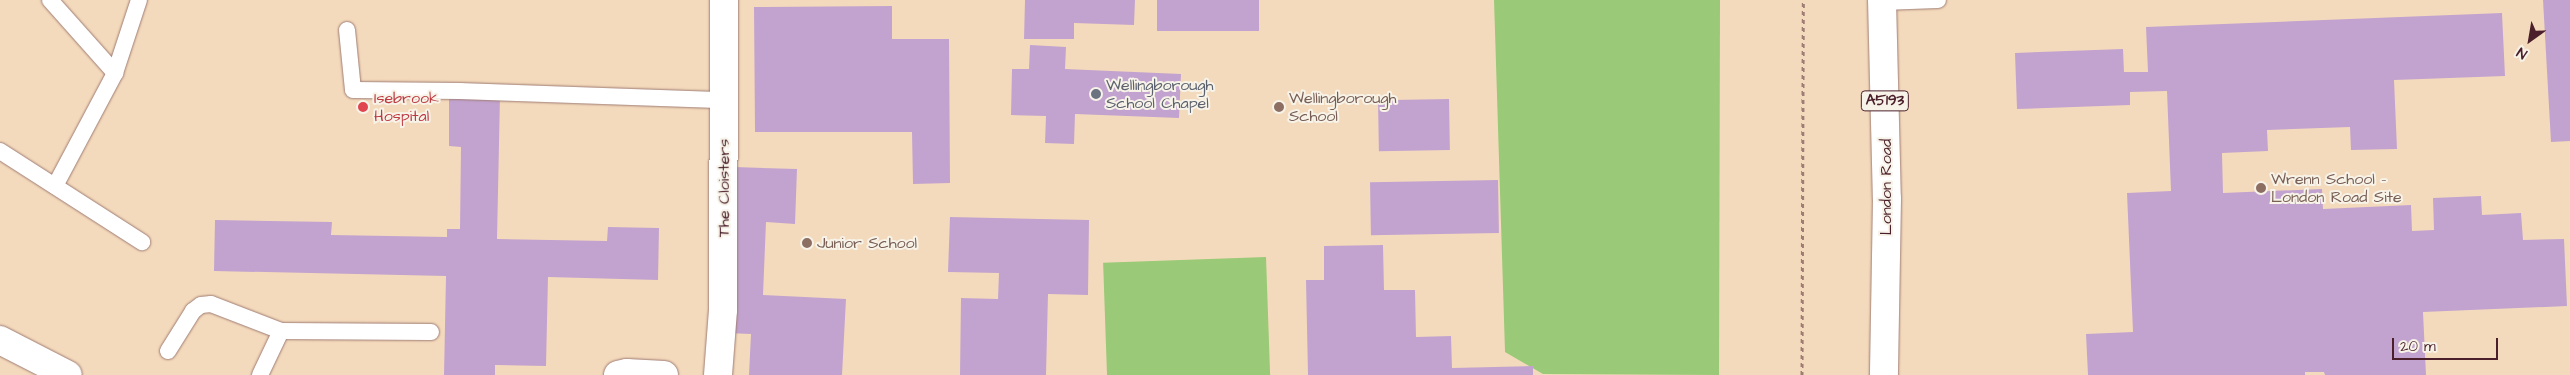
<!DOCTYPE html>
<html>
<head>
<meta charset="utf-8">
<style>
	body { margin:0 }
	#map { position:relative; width:2570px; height:375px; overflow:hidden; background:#f4dabc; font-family:"Architects Daughter",sans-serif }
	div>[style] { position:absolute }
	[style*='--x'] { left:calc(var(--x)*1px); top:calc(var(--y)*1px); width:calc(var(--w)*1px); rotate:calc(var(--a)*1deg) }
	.green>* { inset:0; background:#9ac977; transform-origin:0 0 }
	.building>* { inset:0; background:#c2a3cf; transform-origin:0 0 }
	.path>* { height:3px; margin-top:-1.5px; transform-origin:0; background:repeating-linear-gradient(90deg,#9f7c74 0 4px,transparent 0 8px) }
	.roads { filter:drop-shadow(0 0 1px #9f7c74) drop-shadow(0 0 1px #9f7c74) }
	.service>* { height:16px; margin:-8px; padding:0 8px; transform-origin:8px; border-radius:8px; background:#fff }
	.minor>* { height:28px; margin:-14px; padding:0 14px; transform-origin:14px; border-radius:14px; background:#fff }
	.secondary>* { height:28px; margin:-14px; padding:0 14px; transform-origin:14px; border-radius:14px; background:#fff }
	.primary>* { height:28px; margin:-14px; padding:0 14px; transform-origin:14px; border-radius:14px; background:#fff }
	.dots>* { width:14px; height:14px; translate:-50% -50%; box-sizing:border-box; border:2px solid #f7f3e8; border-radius:50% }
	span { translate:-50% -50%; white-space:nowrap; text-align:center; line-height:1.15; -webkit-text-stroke:4px #f7f3e8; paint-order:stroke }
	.shield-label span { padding:1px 4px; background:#f7f3e8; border:1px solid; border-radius:4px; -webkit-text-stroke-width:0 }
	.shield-label { font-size:15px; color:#4a1f2b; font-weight:700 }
	.worship-label { font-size:16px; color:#5b616d }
	.left { translate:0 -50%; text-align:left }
	.health-label { font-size:16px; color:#be3a42 }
	.education-label { font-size:16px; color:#785e54 }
	.street-label { font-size:16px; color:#4a1f2b }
	.north { position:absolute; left:2505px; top:15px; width:50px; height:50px; -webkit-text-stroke:4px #f7f3e8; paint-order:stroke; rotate:212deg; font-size:14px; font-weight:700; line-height:20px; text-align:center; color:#4a1f2b }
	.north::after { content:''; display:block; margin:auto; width:18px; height:22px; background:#4a1f2b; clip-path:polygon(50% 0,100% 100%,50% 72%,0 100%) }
	.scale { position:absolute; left:2392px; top:338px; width:106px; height:22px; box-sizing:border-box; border:2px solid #4a1f2b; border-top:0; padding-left:6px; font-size:15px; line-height:18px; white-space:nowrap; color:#4a1f2b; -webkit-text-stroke:4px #f7f3e8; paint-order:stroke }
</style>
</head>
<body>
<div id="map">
	<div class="green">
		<div style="clip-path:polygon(1494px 0,1720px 0,1719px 375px,1543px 374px,1505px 352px)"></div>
		<div style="left:1266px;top:257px;width:118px;height:163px;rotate:88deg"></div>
	</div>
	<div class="building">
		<div style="clip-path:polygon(1025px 0,1135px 0,1134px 25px,1074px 23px,1074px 39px,1024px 39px)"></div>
		<div style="left:1157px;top:0;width:102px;height:31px"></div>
		<div style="clip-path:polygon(2543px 0,2570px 0,2570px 141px,2551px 142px)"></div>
		<div style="clip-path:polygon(892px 6px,892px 39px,949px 39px,950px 183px,913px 184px,912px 132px,755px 132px,754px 7px)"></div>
		<div style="clip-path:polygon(2502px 13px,2505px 76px,2394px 80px,2397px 149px,2351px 150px,2350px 127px,2267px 130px,2268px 151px,2222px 153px,2223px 193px,2322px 189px,2323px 209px,2411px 205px,2412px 231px,2434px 230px,2433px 198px,2481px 196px,2482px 215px,2521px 213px,2523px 240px,2564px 239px,2567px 306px,2423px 312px,2426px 375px,2325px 375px,2324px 372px,2305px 372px,2305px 375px,2088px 375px,2086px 334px,2133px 332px,2127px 193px,2171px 191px,2167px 91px,2130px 92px,2130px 105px,2017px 109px,2015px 53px,2123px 49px,2124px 72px,2148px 72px,2146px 27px)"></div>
		<div style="clip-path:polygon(1030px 45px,1066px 47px,1065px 69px,1181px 74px,1179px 118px,1075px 114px,1074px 144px,1045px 143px,1046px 116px,1011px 115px,1012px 69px,1029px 69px)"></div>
		<div style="clip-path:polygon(449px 95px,500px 96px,497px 239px,607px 241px,608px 227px,659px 228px,658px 280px,548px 277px,546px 366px,495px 365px,495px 375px,444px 375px,446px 276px,214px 271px,215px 220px,332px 222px,331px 235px,447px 237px,447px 229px,460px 229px,461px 147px,449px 146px)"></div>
		<div style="left:1449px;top:99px;width:51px;height:71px;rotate:89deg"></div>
		<div style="clip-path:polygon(734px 167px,797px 169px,795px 224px,766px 222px,763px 295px,846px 299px,842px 375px,749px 375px,751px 334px,727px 333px)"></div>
		<div style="left:1498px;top:180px;width:53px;height:128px;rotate:89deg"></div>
		<div style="clip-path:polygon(950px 217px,1089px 220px,1088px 295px,1048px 294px,1046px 375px,960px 375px,961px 298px,998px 299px,999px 273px,948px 272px)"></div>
		<div style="clip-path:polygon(1383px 245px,1384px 290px,1415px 290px,1416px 337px,1451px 336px,1452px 368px,1533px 366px,1533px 375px,1308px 375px,1306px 280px,1324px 280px,1324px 246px)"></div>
	</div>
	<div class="path">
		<div style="--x:1802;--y:375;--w:375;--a:-89.8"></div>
	</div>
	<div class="roads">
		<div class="service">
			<div style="--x:50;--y:0;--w:98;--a:48.3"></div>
			<div style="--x:1882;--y:2;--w:56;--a:-2"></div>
			<div style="--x:347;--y:30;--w:60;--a:84.3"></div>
			<div style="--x:353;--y:90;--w:107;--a:0.5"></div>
			<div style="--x:460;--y:91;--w:264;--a:2"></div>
			<div style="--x:0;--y:151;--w:169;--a:32.7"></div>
			<div style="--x:55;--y:186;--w:128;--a:-62"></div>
			<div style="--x:115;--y:73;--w:77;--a:-71.8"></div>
			<div style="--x:168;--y:351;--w:47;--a:-58"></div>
			<div style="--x:193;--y:311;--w:10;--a:-37"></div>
			<div style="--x:201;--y:305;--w:10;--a:-6"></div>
			<div style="--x:211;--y:304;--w:75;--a:21.1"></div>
			<div style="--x:281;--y:331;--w:150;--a:0.4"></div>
			<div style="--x:260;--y:375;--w:49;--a:-64.5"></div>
		</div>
		<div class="minor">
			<div style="--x:618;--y:375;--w:9;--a:-13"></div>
			<div style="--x:627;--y:373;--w:37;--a:3"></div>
			<div style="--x:718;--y:375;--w:65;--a:-85.6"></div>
			<div style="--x:723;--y:310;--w:310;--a:-89.8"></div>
		</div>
		<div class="secondary">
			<div style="--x:0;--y:340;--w:76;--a:27.2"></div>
		</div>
		<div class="primary">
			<div style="--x:1882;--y:0;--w:199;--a:88.6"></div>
			<div style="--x:1887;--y:199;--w:176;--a:91"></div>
		</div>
	</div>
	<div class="dots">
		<div style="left:1096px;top:94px;background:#6b7280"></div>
		<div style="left:363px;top:107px;background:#e0444e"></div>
		<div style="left:1279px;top:107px;background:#8d6e63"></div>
		<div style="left:2261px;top:188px;background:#8d6e63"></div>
		<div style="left:807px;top:243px;background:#8d6e63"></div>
	</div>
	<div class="shield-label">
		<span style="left:1885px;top:101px">A5193</span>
	</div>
	<div class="worship-label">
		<span class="left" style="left:1106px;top:94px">Wellingborough<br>School Chapel</span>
	</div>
	<div class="health-label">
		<span class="left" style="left:374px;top:107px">Isebrook<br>Hospital</span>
	</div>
	<div class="education-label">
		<span class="left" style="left:1289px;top:107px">Wellingborough<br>School</span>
		<span class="left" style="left:2271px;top:188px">Wrenn School -<br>London Road Site</span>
		<span class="left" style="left:817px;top:243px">Junior School</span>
	</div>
	<div class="street-label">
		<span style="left:1886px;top:187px;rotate:-90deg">London Road</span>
		<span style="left:724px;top:188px;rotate:-90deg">The Cloisters</span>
	</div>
	<div class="north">N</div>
	<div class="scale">20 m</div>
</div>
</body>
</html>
